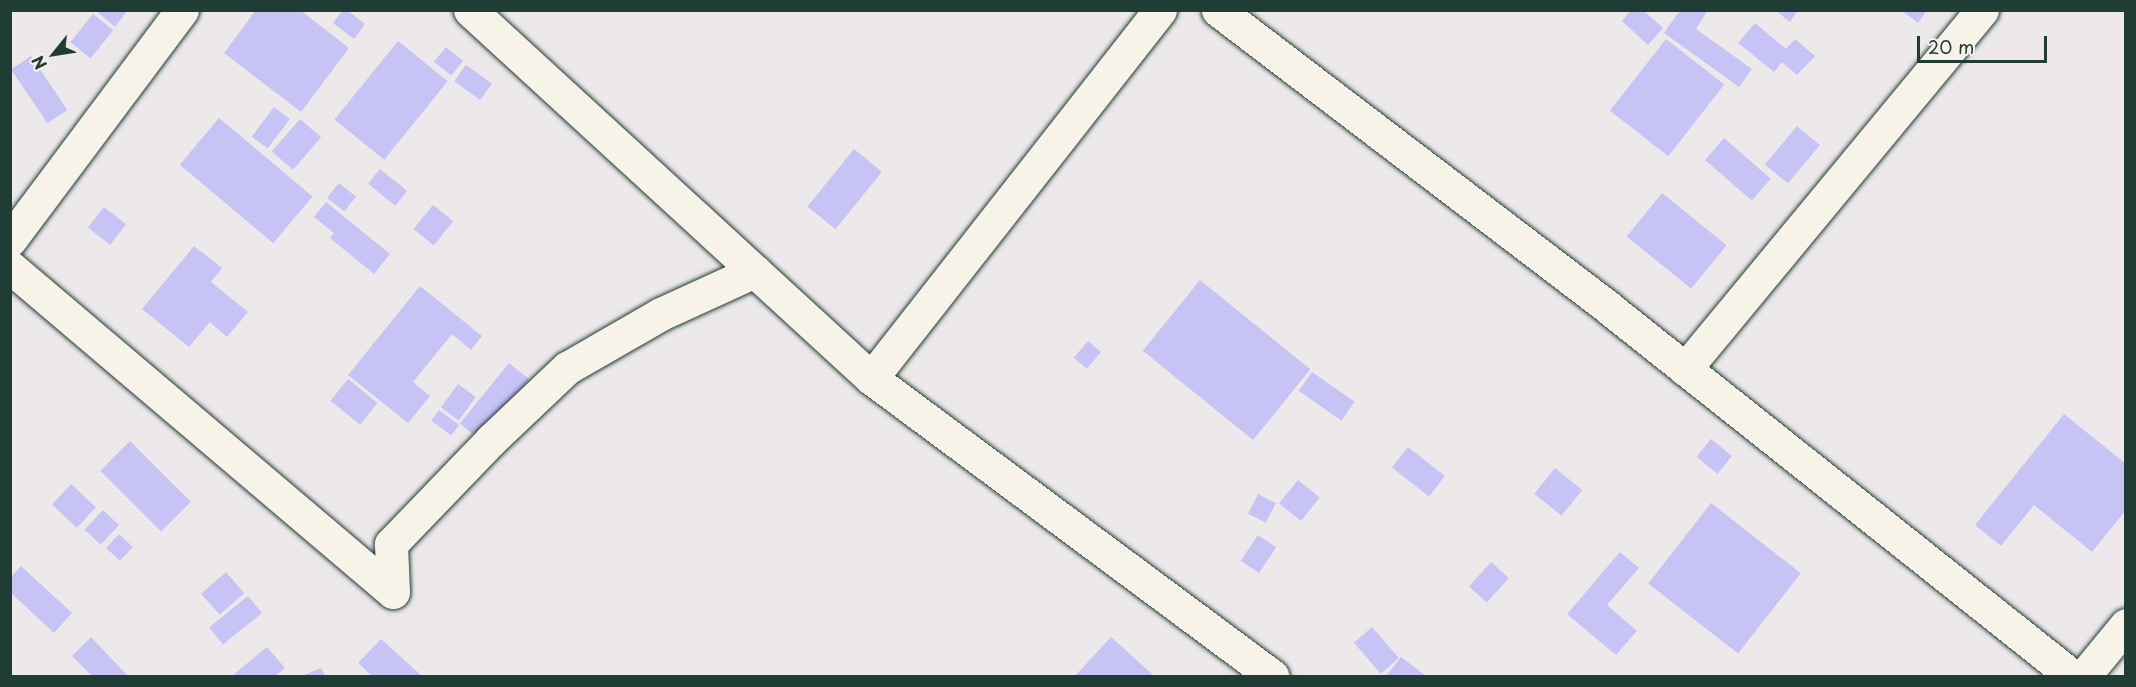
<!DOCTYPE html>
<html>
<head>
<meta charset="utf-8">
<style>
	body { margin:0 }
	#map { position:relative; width:2136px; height:687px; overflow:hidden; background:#ede9eb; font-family:"Playpen Sans",sans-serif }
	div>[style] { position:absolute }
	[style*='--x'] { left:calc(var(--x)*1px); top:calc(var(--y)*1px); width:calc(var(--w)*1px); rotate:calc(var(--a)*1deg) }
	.building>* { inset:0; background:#c7c3f5; transform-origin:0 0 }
	.roads { filter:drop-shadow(0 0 2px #1f3d34) drop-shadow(0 0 2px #1f3d34) }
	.street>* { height:33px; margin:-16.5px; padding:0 16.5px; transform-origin:16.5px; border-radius:16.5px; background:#f7f3e8 }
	span { translate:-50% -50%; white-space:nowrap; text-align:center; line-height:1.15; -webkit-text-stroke:6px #f7f3e8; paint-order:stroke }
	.frame { position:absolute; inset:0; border:12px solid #1f3d34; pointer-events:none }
	.north { position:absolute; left:24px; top:24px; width:60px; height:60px; -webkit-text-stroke:4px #f7f3e8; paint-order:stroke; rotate:240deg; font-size:16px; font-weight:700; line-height:24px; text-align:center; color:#1f3d34 }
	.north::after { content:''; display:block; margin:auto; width:21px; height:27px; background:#1f3d34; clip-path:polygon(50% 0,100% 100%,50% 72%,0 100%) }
	.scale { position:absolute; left:1917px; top:36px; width:130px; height:27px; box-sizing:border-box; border:3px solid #1f3d34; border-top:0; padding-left:8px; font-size:18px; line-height:21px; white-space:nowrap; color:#1f3d34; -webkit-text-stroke:4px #f7f3e8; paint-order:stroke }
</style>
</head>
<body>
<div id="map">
	<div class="building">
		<div style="clip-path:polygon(95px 10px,128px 10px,115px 27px)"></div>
		<div style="clip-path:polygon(256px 10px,300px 10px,349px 48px,301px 112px,224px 53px)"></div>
		<div style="clip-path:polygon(343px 10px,347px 10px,365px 24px,354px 39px,333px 23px)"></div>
		<div style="clip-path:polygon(1631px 10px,1643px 10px,1663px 28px,1648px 45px,1622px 21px)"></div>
		<div style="clip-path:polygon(1680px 10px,1708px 10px,1696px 29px,1752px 69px,1739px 87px,1664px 33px)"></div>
		<div style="clip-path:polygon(1775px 10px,1798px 10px,1790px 22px)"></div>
		<div style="clip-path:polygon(1901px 10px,1927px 10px,1918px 23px)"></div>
		<div style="left:93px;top:14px;width:26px;height:36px;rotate:39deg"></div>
		<div style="clip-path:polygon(1755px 23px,1786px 49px,1795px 39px,1815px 56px,1797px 75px,1782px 62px,1774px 72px,1738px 43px)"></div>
		<div style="left:1666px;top:39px;width:74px;height:91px;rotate:38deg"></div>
		<div style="left:398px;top:41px;width:64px;height:101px;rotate:39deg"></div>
		<div style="left:446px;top:47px;width:22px;height:19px;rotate:39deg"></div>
		<div style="left:31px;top:56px;width:65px;height:24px;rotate:56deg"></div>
		<div style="left:466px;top:65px;width:32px;height:20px;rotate:36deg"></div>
		<div style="left:274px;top:107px;width:20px;height:37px;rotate:37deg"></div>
		<div style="left:219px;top:118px;width:122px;height:61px;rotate:40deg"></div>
		<div style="left:300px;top:119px;width:28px;height:43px;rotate:41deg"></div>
		<div style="left:1797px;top:126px;width:30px;height:50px;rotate:40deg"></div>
		<div style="left:1724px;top:138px;width:62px;height:29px;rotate:41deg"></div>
		<div style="left:854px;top:149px;width:36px;height:74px;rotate:39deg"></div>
		<div style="left:380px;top:169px;width:35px;height:19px;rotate:39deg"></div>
		<div style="left:339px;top:183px;width:22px;height:19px;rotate:39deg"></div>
		<div style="left:1662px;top:193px;width:83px;height:56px;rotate:39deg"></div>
		<div style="clip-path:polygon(326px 202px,390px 254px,374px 274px,330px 238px,334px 233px,314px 217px)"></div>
		<div style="left:433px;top:205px;width:26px;height:31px;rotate:39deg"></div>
		<div style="left:104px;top:207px;width:28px;height:26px;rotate:38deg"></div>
		<div style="clip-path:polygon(194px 246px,222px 268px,211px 282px,248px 312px,227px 337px,210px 322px,189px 347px,142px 309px)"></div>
		<div style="left:1200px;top:280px;width:142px;height:91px;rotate:39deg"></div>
		<div style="clip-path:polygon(420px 286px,482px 336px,471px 350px,452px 334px,413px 382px,430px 396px,408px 423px,348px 375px)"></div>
		<div style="left:1088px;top:341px;width:17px;height:22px;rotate:40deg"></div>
		<div style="left:509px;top:363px;width:26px;height:78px;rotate:39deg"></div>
		<div style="left:1312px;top:372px;width:52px;height:23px;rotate:35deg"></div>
		<div style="left:348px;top:379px;width:38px;height:28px;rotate:39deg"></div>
		<div style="left:458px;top:384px;width:22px;height:29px;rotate:36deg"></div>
		<div style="left:439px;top:410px;width:25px;height:13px;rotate:37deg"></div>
		<div style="clip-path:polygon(2064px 414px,2126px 464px,2126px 510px,2092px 552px,2034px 505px,2001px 546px,1975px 525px)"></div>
		<div style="left:1711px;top:439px;width:27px;height:23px;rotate:39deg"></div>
		<div style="left:130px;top:441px;width:86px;height:42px;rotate:45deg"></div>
		<div style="left:1408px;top:447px;width:47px;height:26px;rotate:38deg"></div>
		<div style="left:1555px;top:468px;width:35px;height:33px;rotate:39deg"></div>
		<div style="left:1298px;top:480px;width:28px;height:30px;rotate:39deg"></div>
		<div style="left:71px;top:484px;width:34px;height:28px;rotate:43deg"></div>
		<div style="left:1258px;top:494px;width:20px;height:22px;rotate:27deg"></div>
		<div style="left:1711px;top:503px;width:114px;height:102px;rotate:38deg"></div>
		<div style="left:103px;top:510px;width:22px;height:27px;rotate:43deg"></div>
		<div style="left:119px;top:534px;width:19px;height:19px;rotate:43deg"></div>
		<div style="left:1258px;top:535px;width:22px;height:31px;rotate:34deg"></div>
		<div style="clip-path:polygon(1620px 552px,1639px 568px,1607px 605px,1637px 631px,1616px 655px,1567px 614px)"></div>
		<div style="left:1491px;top:562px;width:24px;height:33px;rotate:42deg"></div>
		<div style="clip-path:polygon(21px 566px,72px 613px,54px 633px,10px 592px,10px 578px)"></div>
		<div style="left:226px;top:572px;width:28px;height:33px;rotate:49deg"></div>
		<div style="left:248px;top:596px;width:22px;height:50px;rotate:51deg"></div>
		<div style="left:1372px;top:627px;width:41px;height:24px;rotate:49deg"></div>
		<div style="clip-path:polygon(91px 637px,128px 676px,92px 676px,72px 656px)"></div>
		<div style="clip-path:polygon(1111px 637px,1152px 674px,1150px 676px,1075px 676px)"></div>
		<div style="clip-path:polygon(381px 639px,422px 676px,372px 676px,358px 663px)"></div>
		<div style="clip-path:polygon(267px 647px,285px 668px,275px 676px,232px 676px)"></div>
		<div style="clip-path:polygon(1401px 657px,1426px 676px,1386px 676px)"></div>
		<div style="clip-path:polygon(321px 668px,325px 676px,302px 676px)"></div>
	</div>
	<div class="roads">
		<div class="street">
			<div style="--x:470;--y:10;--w:544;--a:42.54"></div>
			<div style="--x:1160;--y:10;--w:468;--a:128.1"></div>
			<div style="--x:871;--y:378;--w:500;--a:36.6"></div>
			<div style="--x:1218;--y:10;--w:493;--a:37.3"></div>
			<div style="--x:1610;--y:309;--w:590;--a:38.46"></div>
			<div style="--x:10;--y:240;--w:287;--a:-53.2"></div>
			<div style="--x:10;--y:267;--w:502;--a:40.32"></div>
			<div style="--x:1685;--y:369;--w:466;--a:-50.4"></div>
			<div style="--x:393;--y:592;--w:48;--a:-92.4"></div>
			<div style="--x:391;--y:544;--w:144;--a:-46.1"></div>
			<div style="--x:491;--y:440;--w:105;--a:-43.5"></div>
			<div style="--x:567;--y:368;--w:108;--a:-29.9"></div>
			<div style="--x:661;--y:314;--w:103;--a:-24.6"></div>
			<div style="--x:2084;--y:676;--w:66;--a:-50.5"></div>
		</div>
	</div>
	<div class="frame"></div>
	<div class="north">N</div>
	<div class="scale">20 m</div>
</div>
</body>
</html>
